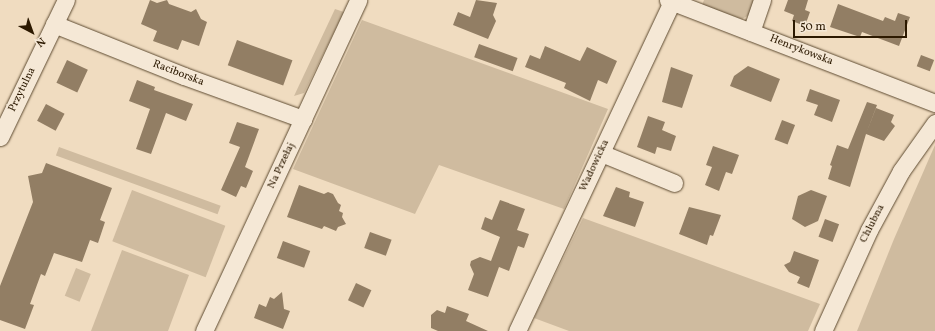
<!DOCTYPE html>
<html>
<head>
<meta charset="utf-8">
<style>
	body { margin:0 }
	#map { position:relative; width:935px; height:331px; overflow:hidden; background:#f0dcc0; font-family:Vollkorn,serif }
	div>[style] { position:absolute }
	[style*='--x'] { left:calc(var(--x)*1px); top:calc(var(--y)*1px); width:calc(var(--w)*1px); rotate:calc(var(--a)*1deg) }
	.green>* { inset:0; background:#cfbb9f; transform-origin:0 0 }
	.building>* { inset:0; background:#927e64; transform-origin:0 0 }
	.roads { filter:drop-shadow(0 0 1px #5d4a30) drop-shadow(0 0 1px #5d4a30) }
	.minor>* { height:17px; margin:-8.5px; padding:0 8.5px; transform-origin:8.5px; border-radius:8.5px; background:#f5e8d6 }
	span { translate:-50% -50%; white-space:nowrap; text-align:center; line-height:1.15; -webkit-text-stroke:3px #f5e8d6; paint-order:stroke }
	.street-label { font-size:11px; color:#2c1900 }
	.north { position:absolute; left:12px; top:12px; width:40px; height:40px; -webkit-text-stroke:3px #f5e8d6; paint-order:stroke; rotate:139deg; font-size:11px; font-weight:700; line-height:16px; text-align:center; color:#2c1900 }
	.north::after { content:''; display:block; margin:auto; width:14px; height:18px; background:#2c1900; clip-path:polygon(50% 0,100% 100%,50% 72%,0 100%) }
	.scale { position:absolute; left:793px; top:20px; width:114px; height:18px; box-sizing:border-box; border:2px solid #2c1900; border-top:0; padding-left:5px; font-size:12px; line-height:14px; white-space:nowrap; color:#2c1900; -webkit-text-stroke:3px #f5e8d6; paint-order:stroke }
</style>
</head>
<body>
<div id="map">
	<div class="green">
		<div style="clip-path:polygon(704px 0,756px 0,751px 14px,742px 19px,702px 5px)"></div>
		<div style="clip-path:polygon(335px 9px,344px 12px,304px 93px,294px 96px)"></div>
		<div style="clip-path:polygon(362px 20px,608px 109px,564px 209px,439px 165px,415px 214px,293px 169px)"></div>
		<div style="clip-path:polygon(935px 145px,935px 331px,857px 331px,894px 239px)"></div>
		<div style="left:59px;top:147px;width:172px;height:9px;rotate:20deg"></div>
		<div style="left:132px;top:190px;width:100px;height:55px;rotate:21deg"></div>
		<div style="clip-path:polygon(583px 218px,820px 304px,808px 331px,569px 331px,534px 318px)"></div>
		<div style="clip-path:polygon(122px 250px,189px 275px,168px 331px,91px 331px)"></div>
		<div style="left:76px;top:268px;width:16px;height:30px;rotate:22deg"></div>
	</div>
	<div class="building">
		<div style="clip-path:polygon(150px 0,157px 3px,167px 0,169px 4px,191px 12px,196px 9px,201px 19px,207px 22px,199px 46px,182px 40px,178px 50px,153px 41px,157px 31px,141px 24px)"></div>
		<div style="clip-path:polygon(476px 0,497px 3px,493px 15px,496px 21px,488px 39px,453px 25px,458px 12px,470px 17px)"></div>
		<div style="clip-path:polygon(788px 0,808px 0,805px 10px,810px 12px,805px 26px,792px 21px,794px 15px,784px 11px)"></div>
		<div style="clip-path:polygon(838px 4px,883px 21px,885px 17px,895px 21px,898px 13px,910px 17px,899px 46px,862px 32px,860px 37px,830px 27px)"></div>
		<div style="left:237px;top:40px;width:59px;height:27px;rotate:20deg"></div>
		<div style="left:479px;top:44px;width:41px;height:14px;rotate:20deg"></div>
		<div style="clip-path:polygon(545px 46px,580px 61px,587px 47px,617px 61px,607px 84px,598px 80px,590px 101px,564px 88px,566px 83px,525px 67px,530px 55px,540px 59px)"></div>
		<div style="left:921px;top:55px;width:14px;height:12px;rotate:21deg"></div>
		<div style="left:67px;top:60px;width:23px;height:25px;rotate:25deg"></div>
		<div style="clip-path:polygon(748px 66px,780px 79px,771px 102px,730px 86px,734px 76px)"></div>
		<div style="clip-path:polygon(671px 67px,693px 75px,682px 108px,662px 102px)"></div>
		<div style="clip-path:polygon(137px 80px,155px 87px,154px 90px,193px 104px,186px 121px,166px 113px,151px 154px,136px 149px,150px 109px,129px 101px)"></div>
		<div style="clip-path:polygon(810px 89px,840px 100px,832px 122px,814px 115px,818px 105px,806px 101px)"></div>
		<div style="clip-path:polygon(867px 102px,877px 105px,866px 134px,876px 108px,894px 115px,891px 122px,895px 126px,884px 141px,866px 134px,850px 187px,828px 179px,832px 166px,830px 165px,837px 145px,848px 149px)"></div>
		<div style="left:46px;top:104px;width:21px;height:19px;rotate:28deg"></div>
		<div style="clip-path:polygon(648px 116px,665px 122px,662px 130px,676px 136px,671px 151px,657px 147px,655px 154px,637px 147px)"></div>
		<div style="left:782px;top:120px;width:14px;height:21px;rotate:21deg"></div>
		<div style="clip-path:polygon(237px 122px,259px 129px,245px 167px,253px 171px,246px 188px,241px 186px,236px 197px,221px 190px,240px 147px,229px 143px)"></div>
		<div style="clip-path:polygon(713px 146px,739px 155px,732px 174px,726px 172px,719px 191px,705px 185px,712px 167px,706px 165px)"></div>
		<div style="clip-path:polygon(46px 163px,112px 188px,100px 220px,105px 222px,98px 243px,90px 240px,82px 262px,54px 253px,45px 276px,41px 274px,30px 304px,34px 305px,25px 329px,0 320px,0 286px,33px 202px,28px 176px,42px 173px)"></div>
		<div style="clip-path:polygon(299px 185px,324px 194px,328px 192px,333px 194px,338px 203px,341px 205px,339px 211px,343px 213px,342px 217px,346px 224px,338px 227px,336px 231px,324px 226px,322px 229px,287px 217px)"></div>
		<div style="clip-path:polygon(616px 187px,630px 192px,629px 197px,644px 202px,635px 227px,603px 216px)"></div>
		<div style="clip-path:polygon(811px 190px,827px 196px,818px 221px,805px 227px,792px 219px,798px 196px)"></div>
		<div style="clip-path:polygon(500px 200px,525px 209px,517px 230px,529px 234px,524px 248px,518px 246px,509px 271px,499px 267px,488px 297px,468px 290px,474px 274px,470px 265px,471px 261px,480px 257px,491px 261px,500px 237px,481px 229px,485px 217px,492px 220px)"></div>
		<div style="clip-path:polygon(689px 207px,721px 215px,713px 236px,710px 235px,707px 245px,679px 234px)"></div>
		<div style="left:825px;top:219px;width:15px;height:19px;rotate:20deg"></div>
		<div style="left:370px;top:232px;width:23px;height:17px;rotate:20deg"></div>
		<div style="left:283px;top:241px;width:29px;height:18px;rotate:20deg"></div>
		<div style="clip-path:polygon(794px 251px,819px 260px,809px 288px,797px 283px,800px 277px,789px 272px,784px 265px,790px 262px)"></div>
		<div style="left:356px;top:283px;width:17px;height:19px;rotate:25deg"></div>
		<div style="clip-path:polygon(282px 292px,284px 309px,290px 311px,283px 329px,254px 318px,259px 304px,266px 307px,270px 297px,274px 299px)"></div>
		<div style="clip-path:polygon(447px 306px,469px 314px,466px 321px,488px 331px,438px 331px,431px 328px,431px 315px,437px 310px,445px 313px)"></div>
	</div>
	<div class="roads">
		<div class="minor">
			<div style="--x:668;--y:0;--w:286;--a:21.1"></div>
			<div style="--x:54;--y:24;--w:140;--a:21.8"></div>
			<div style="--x:184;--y:76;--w:127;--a:19.9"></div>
			<div style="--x:751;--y:32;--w:34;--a:-71"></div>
			<div style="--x:0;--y:137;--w:152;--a:-64.3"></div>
			<div style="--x:601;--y:153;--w:79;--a:22.3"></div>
			<div style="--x:204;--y:331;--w:365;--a:-65"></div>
			<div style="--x:517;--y:331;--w:364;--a:-64.8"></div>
			<div style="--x:823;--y:331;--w:111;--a:-65.5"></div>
			<div style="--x:869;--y:230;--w:67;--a:-61.5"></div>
			<div style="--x:901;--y:171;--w:59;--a:-54.7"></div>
		</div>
	</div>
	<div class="street-label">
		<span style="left:801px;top:51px;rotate:21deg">Henrykowska</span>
		<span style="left:178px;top:74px;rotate:21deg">Raciborska</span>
		<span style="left:23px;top:90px;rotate:-64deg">Przytulna</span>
		<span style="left:282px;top:166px;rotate:-65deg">Na Przełaj</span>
		<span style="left:595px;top:166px;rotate:-65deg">Wadowicka</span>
		<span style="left:873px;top:224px;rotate:-63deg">Chlubna</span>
	</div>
	<div class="north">N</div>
	<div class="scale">50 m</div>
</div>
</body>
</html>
